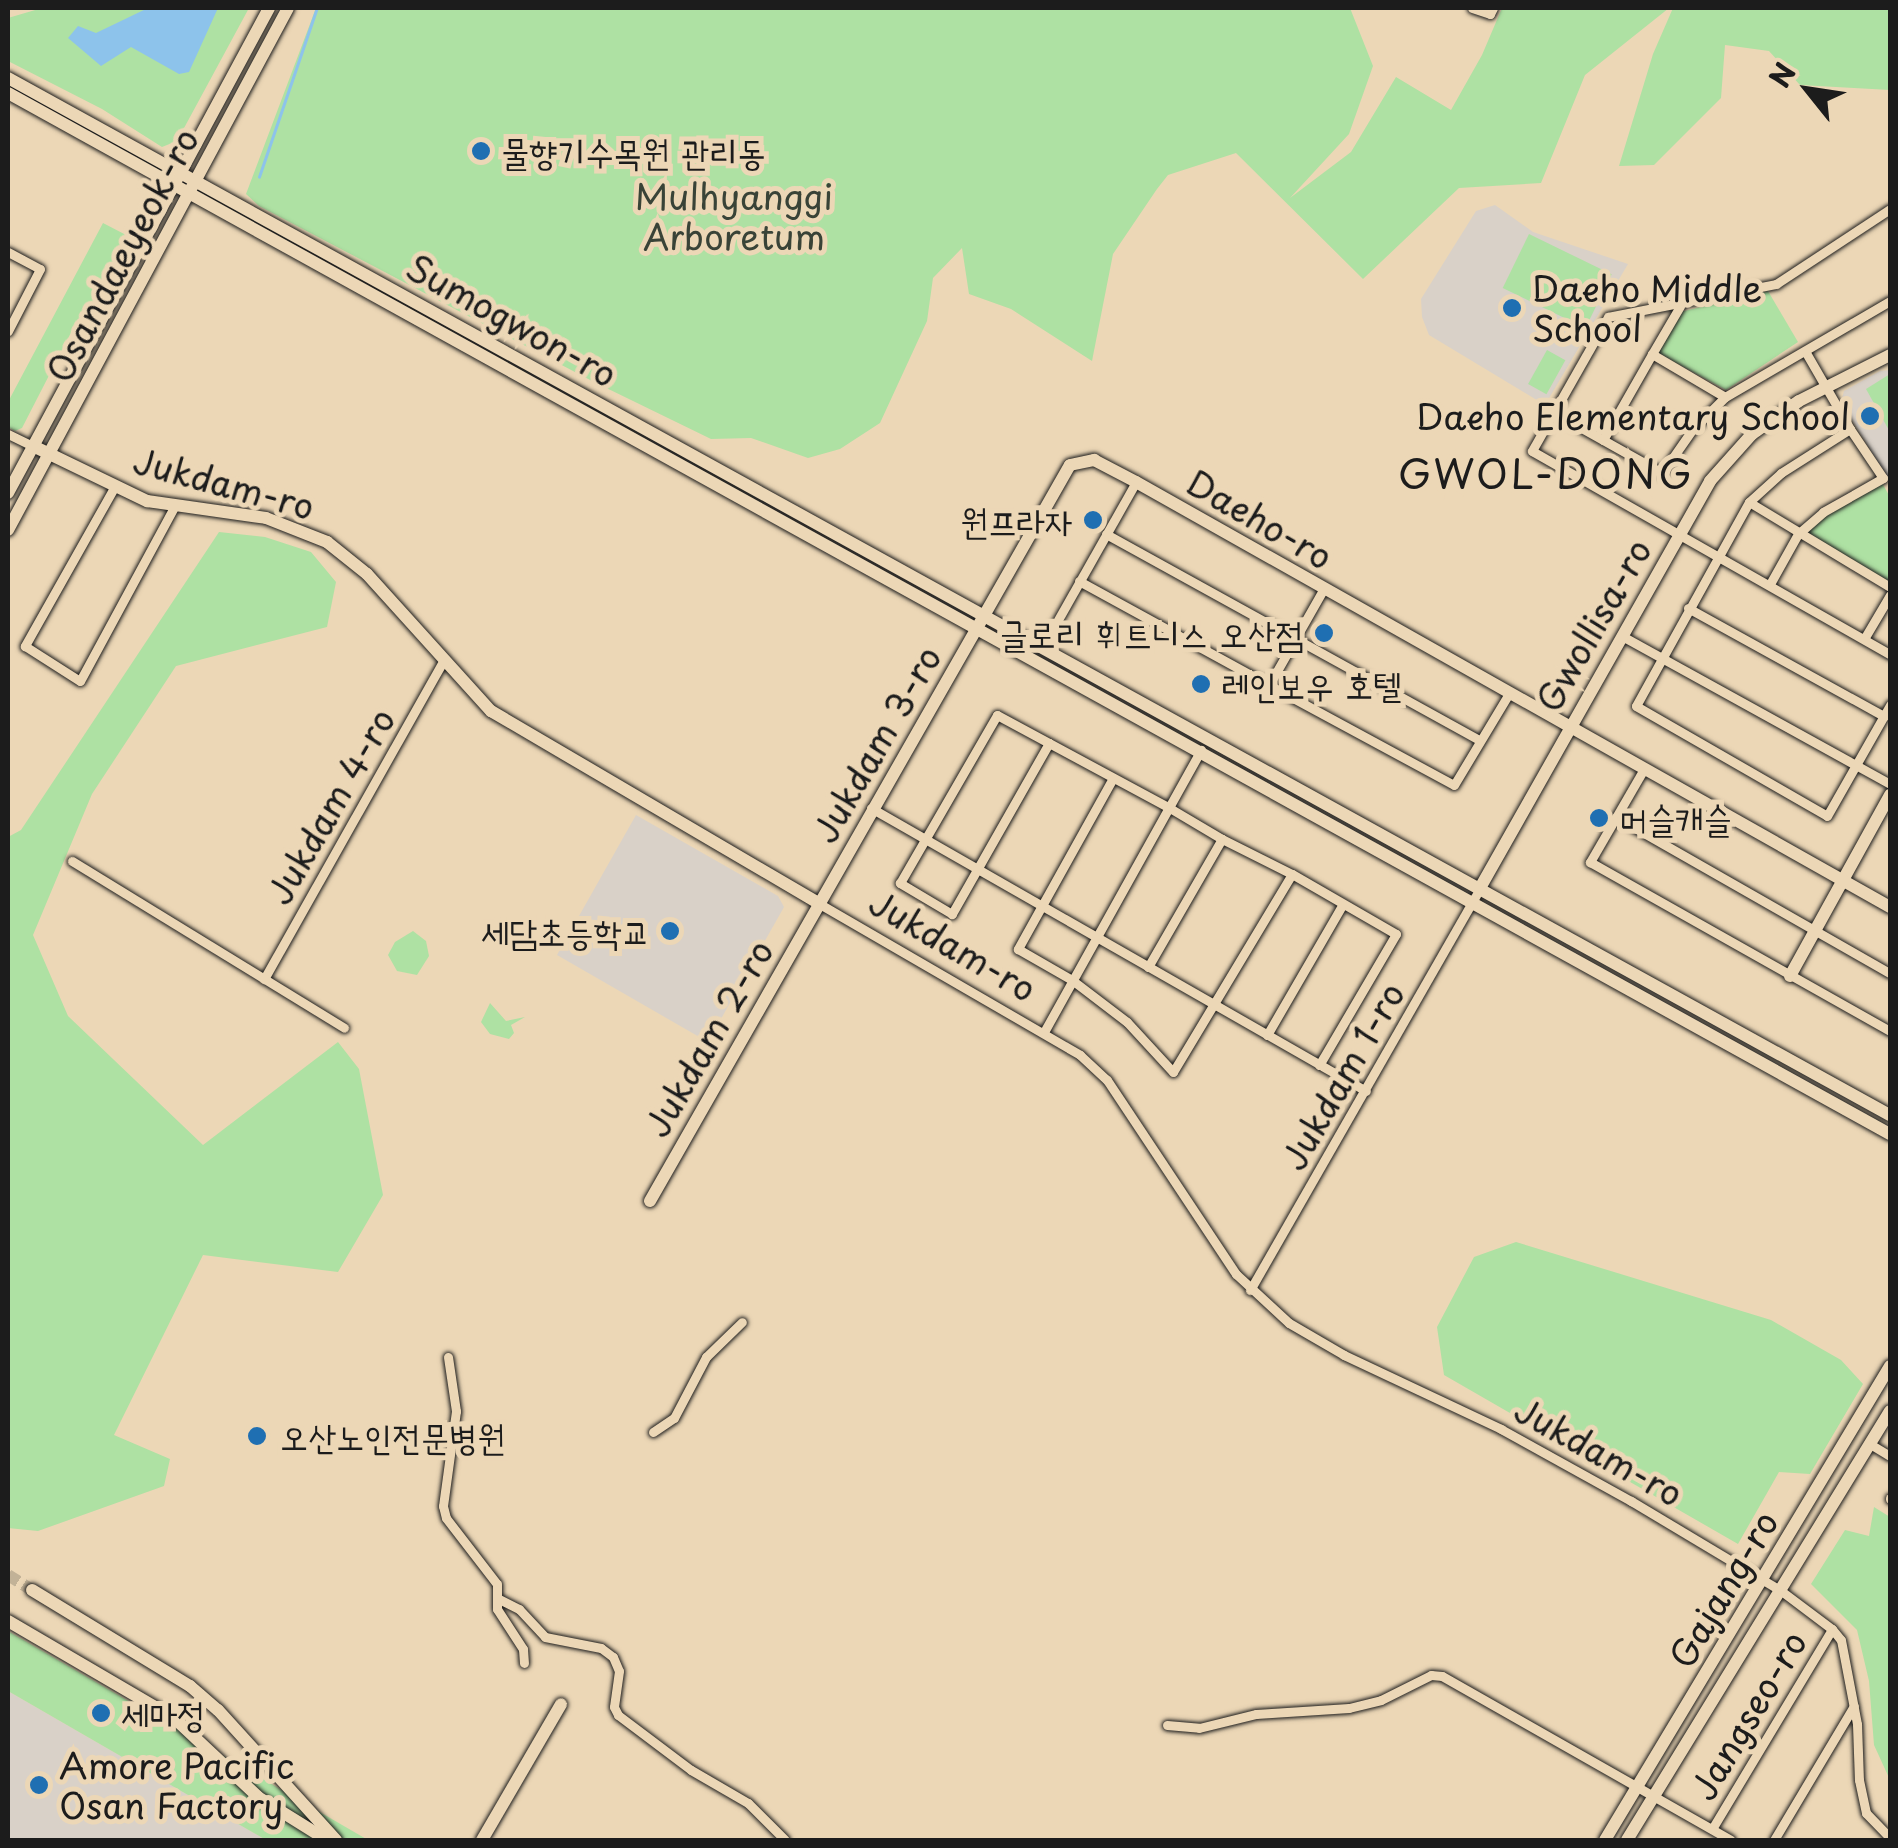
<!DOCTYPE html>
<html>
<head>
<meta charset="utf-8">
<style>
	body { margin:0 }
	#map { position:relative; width:1898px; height:1848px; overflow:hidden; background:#ecd7b6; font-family:"Playpen Sans","Poor Story",sans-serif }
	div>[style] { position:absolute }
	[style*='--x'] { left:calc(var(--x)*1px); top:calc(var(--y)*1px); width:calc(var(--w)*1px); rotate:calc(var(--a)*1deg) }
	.built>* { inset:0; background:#d9d1c8 }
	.green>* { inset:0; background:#aee1a3; transform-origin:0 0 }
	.water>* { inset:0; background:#8dc3eb }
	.stream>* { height:2.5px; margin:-1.25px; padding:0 1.25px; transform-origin:1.25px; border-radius:1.25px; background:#8dc3eb }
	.secondary-tunnel>* { height:12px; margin-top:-6px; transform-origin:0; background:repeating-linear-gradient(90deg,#c2b297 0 12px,transparent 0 18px) }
	.roads { filter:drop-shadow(0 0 2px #1c1c1c) drop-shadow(0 0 2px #1c1c1c) }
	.street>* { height:9px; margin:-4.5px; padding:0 4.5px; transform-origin:4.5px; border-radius:4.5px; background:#ecd7b6 }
	.secondary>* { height:12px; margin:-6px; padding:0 6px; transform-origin:6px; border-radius:6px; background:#ecd7b6 }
	.dots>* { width:28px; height:28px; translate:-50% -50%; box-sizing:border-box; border:5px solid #ecd7b6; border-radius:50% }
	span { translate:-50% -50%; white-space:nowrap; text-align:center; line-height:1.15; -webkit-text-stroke:10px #ecd7b6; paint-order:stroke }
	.poi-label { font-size:35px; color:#1c1c1c }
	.left { translate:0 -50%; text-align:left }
	.right { translate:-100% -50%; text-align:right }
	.park-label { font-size:35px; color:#394337 }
	.street-label { font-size:35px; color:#1c1c1c }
	.quarter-label { font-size:40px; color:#1c1c1c; letter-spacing:2.5px }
	.frame { position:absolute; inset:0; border:10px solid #1c1c1c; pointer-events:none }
	.north { position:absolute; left:1758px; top:40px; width:100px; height:100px; -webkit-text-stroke:8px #ecd7b6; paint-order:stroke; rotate:300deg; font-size:28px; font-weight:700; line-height:40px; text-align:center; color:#1c1c1c }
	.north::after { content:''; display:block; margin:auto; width:35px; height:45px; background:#1c1c1c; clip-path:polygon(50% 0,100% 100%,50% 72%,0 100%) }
</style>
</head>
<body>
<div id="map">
	<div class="built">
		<div style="clip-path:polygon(1495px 205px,1533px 232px,1628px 264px,1545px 405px,1429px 335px,1422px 317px,1421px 299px,1476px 211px)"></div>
		<div style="clip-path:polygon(1890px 370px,1890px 482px,1841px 402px,1844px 391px,1880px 371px)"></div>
		<div style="clip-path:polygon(636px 815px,778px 896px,784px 907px,708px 1042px,557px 955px)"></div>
		<div style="clip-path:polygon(8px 1691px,266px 1840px,8px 1840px)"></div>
	</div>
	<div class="green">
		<div style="clip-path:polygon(42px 8px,249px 8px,177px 141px,162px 147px,102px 109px,8px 61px,8px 18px)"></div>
		<div style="clip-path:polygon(316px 8px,1350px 8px,1373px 66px,1349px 134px,1290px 198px,1351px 152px,1396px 77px,1451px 110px,1482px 55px,1502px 8px,1669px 8px,1585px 75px,1541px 183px,1459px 188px,1363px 279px,1236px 153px,1168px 175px,1157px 189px,1113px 254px,1092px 361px,1011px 309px,969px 294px,962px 248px,933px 278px,927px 321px,880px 423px,840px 449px,808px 458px,751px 438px,711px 439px,592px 381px,259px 206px,246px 194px)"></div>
		<div style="clip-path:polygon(1673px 8px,1890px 8px,1890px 90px,1800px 85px,1769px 51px,1725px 45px,1721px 98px,1654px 165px,1619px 166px,1653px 54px)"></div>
		<div style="clip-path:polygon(103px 223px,128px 236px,94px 306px,78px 319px,22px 428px,15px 431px,8px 427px,8px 402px)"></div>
		<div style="left:1529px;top:234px;width:92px;height:60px;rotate:26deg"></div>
		<div style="clip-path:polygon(1768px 291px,1798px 342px,1726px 390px,1658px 353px,1680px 312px)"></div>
		<div style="left:1547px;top:350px;width:21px;height:39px;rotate:29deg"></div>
		<div style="clip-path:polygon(1890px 374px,1890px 432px,1866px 389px)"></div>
		<div style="clip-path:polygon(1882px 483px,1890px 497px,1890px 583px,1805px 532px,1825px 513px)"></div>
		<div style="clip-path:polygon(219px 532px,265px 537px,311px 552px,336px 582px,327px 627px,176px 666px,92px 794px,33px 935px,68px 1016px,203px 1145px,338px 1042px,359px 1069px,383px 1195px,338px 1272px,203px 1255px,114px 1435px,170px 1459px,164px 1486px,38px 1531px,8px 1528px,8px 837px,21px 830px)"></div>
		<div style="clip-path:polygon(413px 931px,426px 941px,429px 956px,417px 975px,397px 971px,388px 955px,395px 942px)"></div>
		<div style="clip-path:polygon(490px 1003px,506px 1021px,525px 1017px,511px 1025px,514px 1033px,509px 1039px,490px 1034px,481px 1022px)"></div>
		<div style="clip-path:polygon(1516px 1242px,1771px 1320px,1841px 1360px,1863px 1384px,1810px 1474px,1779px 1472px,1738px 1544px,1444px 1375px,1437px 1327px,1474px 1257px)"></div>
		<div style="clip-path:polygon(1874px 1507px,1890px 1517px,1890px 1780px,1874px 1745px,1869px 1681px,1857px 1630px,1811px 1584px,1845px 1530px,1869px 1536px)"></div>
		<div style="clip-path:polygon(8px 1631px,368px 1840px,266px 1840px,8px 1691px)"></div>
	</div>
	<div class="water">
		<div style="clip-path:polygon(148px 8px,218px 8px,189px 72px,179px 74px,131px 47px,101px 66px,68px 38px,78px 26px,96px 33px)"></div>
	</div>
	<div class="stream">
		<div style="--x:259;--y:177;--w:179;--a:-71.1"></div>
	</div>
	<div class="secondary-tunnel">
		<div style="--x:8;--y:1575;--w:28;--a:32"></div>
	</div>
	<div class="roads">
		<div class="street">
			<div style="--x:1472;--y:8;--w:19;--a:18"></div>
			<div style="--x:1490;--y:14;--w:7;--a:-63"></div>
			<div style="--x:1890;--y:209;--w:136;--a:146.7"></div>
			<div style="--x:1776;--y:284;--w:171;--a:168.9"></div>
			<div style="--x:1608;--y:317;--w:154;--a:119.6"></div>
			<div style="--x:1532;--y:451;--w:412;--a:29.6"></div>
			<div style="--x:8;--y:252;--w:36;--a:28"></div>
			<div style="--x:40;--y:269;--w:70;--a:117.3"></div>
			<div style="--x:1805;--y:351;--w:90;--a:60"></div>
			<div style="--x:1850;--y:429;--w:82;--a:147.5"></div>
			<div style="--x:1781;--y:473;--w:43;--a:137.8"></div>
			<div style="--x:1749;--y:502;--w:165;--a:31.1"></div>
			<div style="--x:1725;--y:397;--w:191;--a:-30.2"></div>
			<div style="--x:1553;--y:412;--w:125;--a:29.2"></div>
			<div style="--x:1662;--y:473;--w:52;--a:-55.1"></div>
			<div style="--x:1692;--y:430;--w:47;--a:-45"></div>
			<div style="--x:1725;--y:397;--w:85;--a:-149.5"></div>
			<div style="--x:1652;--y:354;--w:56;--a:-59.7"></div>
			<div style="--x:8;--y:434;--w:28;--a:26"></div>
			<div style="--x:1603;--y:440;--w:99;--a:-60.3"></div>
			<div style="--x:115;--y:486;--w:184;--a:119.4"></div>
			<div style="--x:25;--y:646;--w:65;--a:32.5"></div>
			<div style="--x:80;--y:681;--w:198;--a:-61.6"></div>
			<div style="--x:1749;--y:502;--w:233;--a:119"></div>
			<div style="--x:1636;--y:706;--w:220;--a:29.9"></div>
			<div style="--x:1827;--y:816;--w:128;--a:-60.4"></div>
			<div style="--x:1106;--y:534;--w:426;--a:28.9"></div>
			<div style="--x:1079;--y:581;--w:217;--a:28.7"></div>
			<div style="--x:1770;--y:584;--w:57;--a:-60.8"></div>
			<div style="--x:1798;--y:534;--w:33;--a:-41"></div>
			<div style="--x:1823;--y:512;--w:69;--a:-29.5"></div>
			<div style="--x:1883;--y:478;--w:59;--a:-124"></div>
			<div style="--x:1323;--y:590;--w:109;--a:119.6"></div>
			<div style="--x:1269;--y:685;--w:210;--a:28.4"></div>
			<div style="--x:1454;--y:785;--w:105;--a:-59"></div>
			<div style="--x:1688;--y:608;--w:224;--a:28.9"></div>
			<div style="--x:1622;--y:636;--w:306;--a:28.9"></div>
			<div style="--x:1864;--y:639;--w:51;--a:-59.4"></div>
			<div style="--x:1042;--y:648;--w:191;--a:-60.5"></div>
			<div style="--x:1049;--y:743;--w:197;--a:119.6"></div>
			<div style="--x:952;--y:914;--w:61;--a:-149.2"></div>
			<div style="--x:900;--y:883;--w:194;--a:-60"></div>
			<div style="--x:997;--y:715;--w:59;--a:28.3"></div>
			<div style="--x:1049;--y:743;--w:135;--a:28.3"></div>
			<div style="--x:1168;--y:807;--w:63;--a:30.7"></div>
			<div style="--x:1222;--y:839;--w:78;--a:26.6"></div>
			<div style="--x:1292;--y:874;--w:120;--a:30"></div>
			<div style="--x:1396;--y:934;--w:152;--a:120.4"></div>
			<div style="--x:1644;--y:769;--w:108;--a:120.1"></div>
			<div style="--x:1590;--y:862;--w:344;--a:29.4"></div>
			<div style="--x:1113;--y:778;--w:196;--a:119.1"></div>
			<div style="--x:1018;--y:949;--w:62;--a:29.9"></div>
			<div style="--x:1072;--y:980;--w:69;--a:37.4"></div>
			<div style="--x:1127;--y:1022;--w:68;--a:47.4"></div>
			<div style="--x:1173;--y:1072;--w:231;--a:-59"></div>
			<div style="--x:871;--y:808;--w:570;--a:29.76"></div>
			<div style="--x:1616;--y:817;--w:315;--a:29.7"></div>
			<div style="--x:72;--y:861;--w:319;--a:31.5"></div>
			<div style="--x:818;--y:903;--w:303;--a:30.1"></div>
			<div style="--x:1080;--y:1055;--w:37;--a:43"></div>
			<div style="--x:1107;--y:1080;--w:233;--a:56.4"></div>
			<div style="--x:1236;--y:1274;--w:72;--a:42.8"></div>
			<div style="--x:1289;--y:1323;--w:64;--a:30.2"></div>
			<div style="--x:1344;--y:1355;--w:174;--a:25.2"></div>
			<div style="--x:1501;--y:1429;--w:149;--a:29"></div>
			<div style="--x:1631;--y:1501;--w:174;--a:30.9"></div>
			<div style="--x:1780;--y:1590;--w:65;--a:36.9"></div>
			<div style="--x:1832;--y:1629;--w:14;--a:51"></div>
			<div style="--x:1841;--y:1640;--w:86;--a:79.2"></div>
			<div style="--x:1857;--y:1724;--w:56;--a:88"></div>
			<div style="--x:1859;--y:1780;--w:34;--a:78"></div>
			<div style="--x:1866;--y:1813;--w:35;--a:46"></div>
			<div style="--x:1148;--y:967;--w:148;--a:-60"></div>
			<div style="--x:264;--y:979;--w:366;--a:-60.6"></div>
			<div style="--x:1044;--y:1032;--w:323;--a:-60.9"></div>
			<div style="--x:1267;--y:1035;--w:151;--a:-59.9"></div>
			<div style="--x:1250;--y:1290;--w:463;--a:-60.2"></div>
			<div style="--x:448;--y:1357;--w:55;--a:81.6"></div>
			<div style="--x:456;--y:1411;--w:96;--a:97.8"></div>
			<div style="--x:443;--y:1506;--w:12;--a:76"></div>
			<div style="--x:446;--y:1518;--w:83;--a:52.3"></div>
			<div style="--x:497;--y:1584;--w:25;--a:90"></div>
			<div style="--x:497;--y:1609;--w:48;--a:57"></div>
			<div style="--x:523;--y:1649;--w:14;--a:86"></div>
			<div style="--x:653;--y:1432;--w:25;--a:-34"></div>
			<div style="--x:674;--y:1418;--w:69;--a:-62.3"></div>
			<div style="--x:706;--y:1357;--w:50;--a:-44.2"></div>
			<div style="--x:1870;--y:1444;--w:23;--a:31"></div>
			<div style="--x:1890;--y:1498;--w:1;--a:90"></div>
			<div style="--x:497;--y:1598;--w:25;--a:27"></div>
			<div style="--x:519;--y:1609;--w:38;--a:47"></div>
			<div style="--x:545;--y:1637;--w:57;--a:11.1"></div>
			<div style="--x:601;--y:1648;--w:15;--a:37"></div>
			<div style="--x:613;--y:1657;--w:15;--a:67"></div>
			<div style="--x:619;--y:1671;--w:36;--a:98"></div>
			<div style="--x:614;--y:1707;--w:9;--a:63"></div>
			<div style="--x:618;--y:1715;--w:91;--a:37"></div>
			<div style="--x:691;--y:1770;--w:66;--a:30.1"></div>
			<div style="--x:748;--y:1803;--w:52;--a:45"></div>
			<div style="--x:1167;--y:1725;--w:32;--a:5"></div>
			<div style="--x:1199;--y:1728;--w:59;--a:-13.8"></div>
			<div style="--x:1256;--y:1714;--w:93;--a:-3.7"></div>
			<div style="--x:1349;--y:1708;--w:33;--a:-14"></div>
			<div style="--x:1381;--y:1700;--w:56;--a:-26.6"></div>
			<div style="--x:1431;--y:1675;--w:11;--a:5"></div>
			<div style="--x:1442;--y:1676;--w:332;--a:29.6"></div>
			<div style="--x:1712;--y:1829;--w:233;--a:-59"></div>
			<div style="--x:1774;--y:1840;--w:156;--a:-59.2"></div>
		</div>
		<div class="secondary">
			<div style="--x:8;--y:78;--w:2149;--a:28.86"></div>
			<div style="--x:8;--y:93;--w:2151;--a:28.95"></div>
			<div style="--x:33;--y:446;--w:127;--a:25.8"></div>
			<div style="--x:147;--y:501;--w:120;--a:8.1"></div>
			<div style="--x:266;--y:518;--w:66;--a:21.5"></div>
			<div style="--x:327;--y:542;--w:51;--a:38.7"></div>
			<div style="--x:367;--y:574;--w:185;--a:47.9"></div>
			<div style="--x:491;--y:711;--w:379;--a:30.4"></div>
			<div style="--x:8;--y:493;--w:551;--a:-61.71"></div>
			<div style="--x:8;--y:530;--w:592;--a:-61.79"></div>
			<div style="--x:1480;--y:888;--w:467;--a:-60.5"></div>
			<div style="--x:1710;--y:481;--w:63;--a:-48.2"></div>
			<div style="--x:1752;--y:434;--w:57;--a:-35.1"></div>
			<div style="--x:1799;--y:401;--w:102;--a:-26.8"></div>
			<div style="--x:1790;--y:976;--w:207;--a:-61.1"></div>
			<div style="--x:650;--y:1201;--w:847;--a:-60.29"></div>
			<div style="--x:1070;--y:465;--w:25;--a:-12"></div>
			<div style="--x:1094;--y:460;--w:47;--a:27.6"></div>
			<div style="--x:1136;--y:482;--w:866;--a:29.41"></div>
			<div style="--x:32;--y:1590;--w:185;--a:31.3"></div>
			<div style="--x:190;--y:1686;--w:37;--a:41"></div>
			<div style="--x:218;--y:1710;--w:176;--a:47.8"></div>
			<div style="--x:8;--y:1621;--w:192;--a:30.3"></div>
			<div style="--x:174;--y:1718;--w:115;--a:43.2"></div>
			<div style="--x:258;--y:1797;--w:81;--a:31.9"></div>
			<div style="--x:482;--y:1840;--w:157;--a:-59.8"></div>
			<div style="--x:1605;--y:1840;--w:553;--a:-58.98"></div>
			<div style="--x:1627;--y:1840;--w:503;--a:-58.49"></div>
		</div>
	</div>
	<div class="dots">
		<div style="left:481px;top:151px;background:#1f6fb2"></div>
		<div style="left:1512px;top:308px;background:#1f6fb2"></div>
		<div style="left:1870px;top:416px;background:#1f6fb2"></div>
		<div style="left:1093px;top:520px;background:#1f6fb2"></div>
		<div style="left:1324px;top:633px;background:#1f6fb2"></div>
		<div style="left:1201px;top:684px;background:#1f6fb2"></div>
		<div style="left:1599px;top:818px;background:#1f6fb2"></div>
		<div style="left:670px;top:931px;background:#1f6fb2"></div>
		<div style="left:257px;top:1436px;background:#1f6fb2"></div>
		<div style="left:101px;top:1713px;background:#1f6fb2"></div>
		<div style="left:39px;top:1785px;background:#1f6fb2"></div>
	</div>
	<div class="poi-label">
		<span class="left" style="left:501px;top:151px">물향기수목원 관리동</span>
		<span class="left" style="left:1532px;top:308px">Daeho Middle<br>School</span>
		<span class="right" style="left:1850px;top:416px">Daeho Elementary School</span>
		<span class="right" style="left:1073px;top:520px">원프라자</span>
		<span class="right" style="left:1304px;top:633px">글로리 휘트니스 오산점</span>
		<span class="left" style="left:1221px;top:684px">레인보우 호텔</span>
		<span class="left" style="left:1619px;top:818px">머슬캐슬</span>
		<span class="right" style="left:650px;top:931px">세담초등학교</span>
		<span class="left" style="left:280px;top:1436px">오산노인전문병원</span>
		<span class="left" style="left:121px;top:1713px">세마정</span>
		<span class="left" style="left:59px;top:1785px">Amore Pacific<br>Osan Factory</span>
	</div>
	<div class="park-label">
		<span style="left:734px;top:216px">Mulhyanggi<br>Arboretum</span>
	</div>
	<div class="street-label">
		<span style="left:122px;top:255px;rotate:-62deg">Osandaeyeok-ro</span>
		<span style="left:512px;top:320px;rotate:29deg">Sumogwon-ro</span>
		<span style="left:224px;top:483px;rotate:15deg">Jukdam-ro</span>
		<span style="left:1260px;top:519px;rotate:30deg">Daeho-ro</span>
		<span style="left:1593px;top:625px;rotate:-60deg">Gwollisa-ro</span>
		<span style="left:876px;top:744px;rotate:-60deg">Jukdam 3-ro</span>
		<span style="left:330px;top:806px;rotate:-60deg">Jukdam 4-ro</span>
		<span style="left:953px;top:945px;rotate:30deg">Jukdam-ro</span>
		<span style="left:708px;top:1038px;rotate:-60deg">Jukdam 2-ro</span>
		<span style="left:1342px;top:1076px;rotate:-60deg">Jukdam 1-ro</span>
		<span style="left:1599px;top:1451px;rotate:29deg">Jukdam-ro</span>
		<span style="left:1723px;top:1589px;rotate:-59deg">Gajang-ro</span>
		<span style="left:1748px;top:1715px;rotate:-59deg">Jangseo-ro</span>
	</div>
	<div class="quarter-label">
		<span style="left:1546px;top:473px">GWOL-DONG</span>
	</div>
	<div class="frame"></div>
	<div class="north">N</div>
</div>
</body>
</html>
